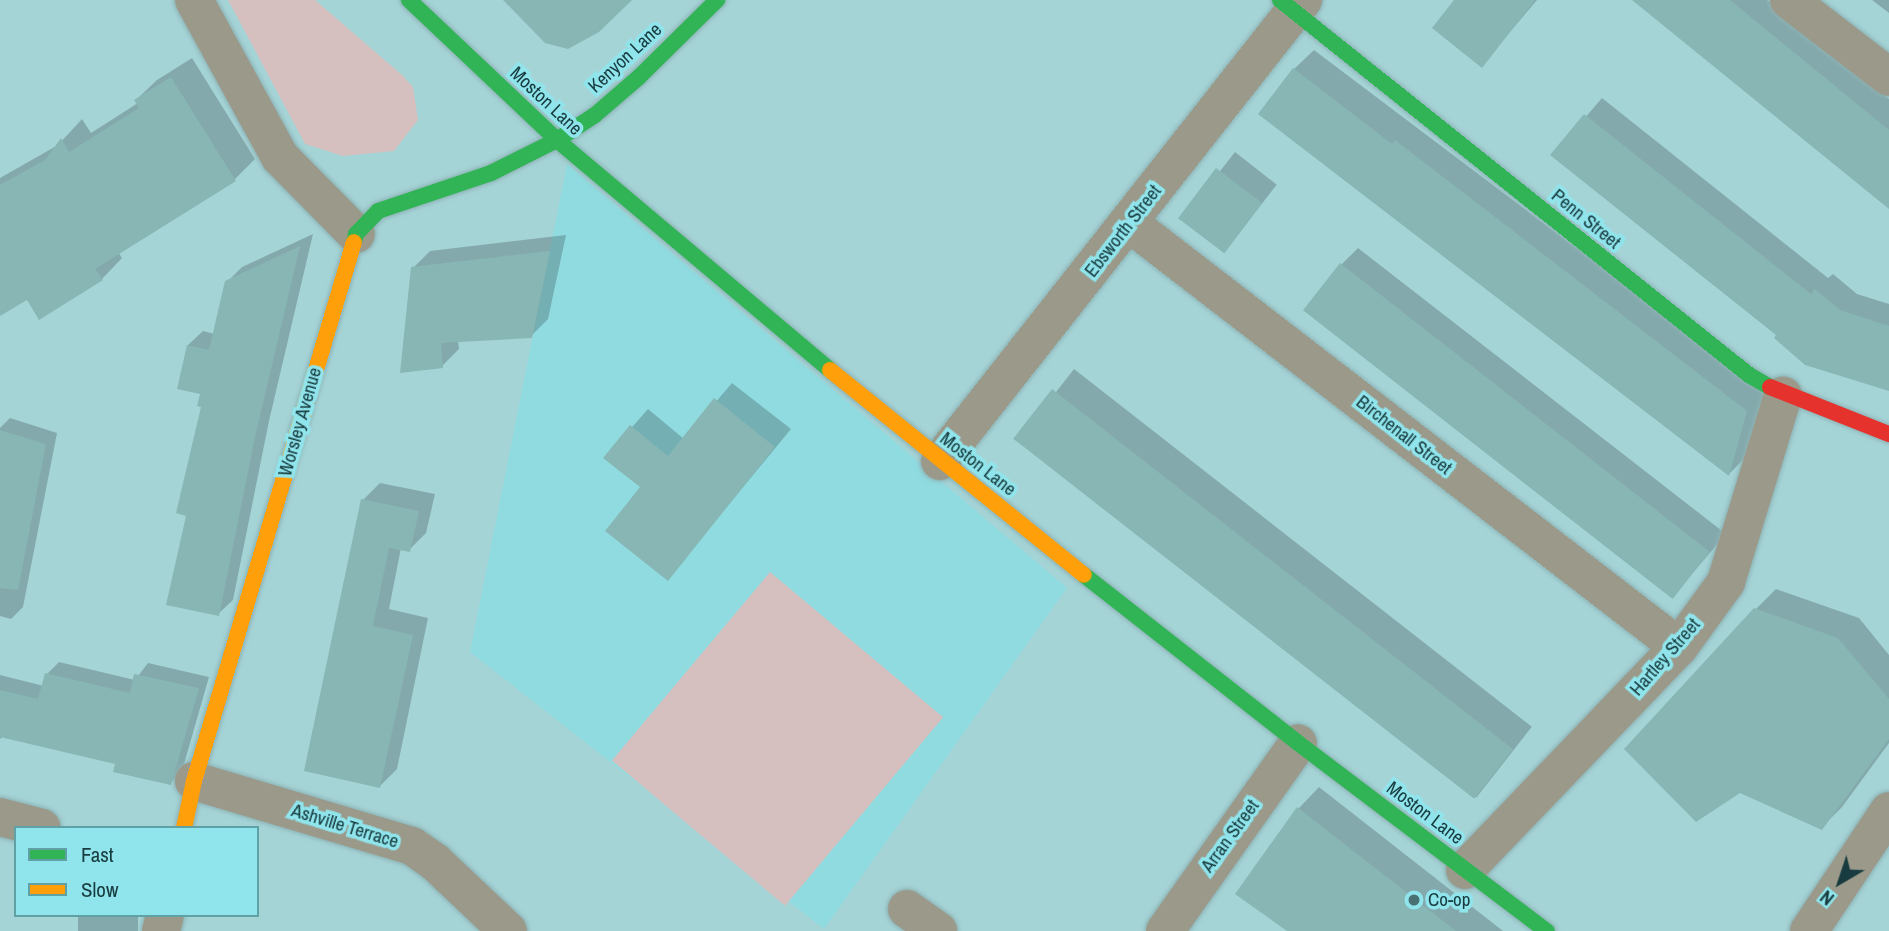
<!DOCTYPE html>
<html>
<head>
<meta charset="utf-8">
<style>
	body { margin:0 }
	#map { position:relative; width:1889px; height:931px; overflow:hidden; background:#a5d4d7; font-family:"Archivo Narrow",sans-serif }
	div>[style] { position:absolute }
	[style*='--x'] { left:calc(var(--x)*1px); top:calc(var(--y)*1px); width:calc(var(--w)*1px); rotate:calc(var(--a)*1deg) }
	.built>* { inset:0; background:#90dbe0 }
	.green>* { inset:0; background:#d5c0bf; transform-origin:0 0 }
	.shadow>* { inset:0; background:#0003; transform-origin:0 0 }
	.building>* { inset:0; background:#87b6b4; transform-origin:0 0 }
	.roads { filter:drop-shadow(0 0 2px #8db2b4) drop-shadow(0 0 2px #8db2b4) }
	.street>* { height:38px; margin:-19px; padding:0 19px; transform-origin:19px; border-radius:19px; background:#9a998a }
	.fast>* { height:16px; margin:-8px; padding:0 8px; transform-origin:8px; border-radius:8px; background:#30b455 }
	.slow>* { height:16px; margin:-8px; padding:0 8px; transform-origin:8px; border-radius:8px; background:#ff9f0a }
	.jam>* { height:16px; margin:-8px; padding:0 8px; transform-origin:8px; border-radius:8px; background:#e5322d }
	.dots>* { width:19px; height:19px; translate:-50% -50%; box-sizing:border-box; border:4px solid #90e5ec; border-radius:50% }
	span { translate:-50% -50%; white-space:nowrap; text-align:center; line-height:1.15; -webkit-text-stroke:7px #90e5ec; paint-order:stroke }
	.street-label { font-size:19px; color:#173b3e }
	.poi-label { font-size:19px; color:#173b3e }
	.left { translate:0 -50%; text-align:left }
	.legend { position:absolute; left:14px; top:826px; width:245px; height:91px; box-sizing:border-box; background:#90e5ec; border:2px solid #60a1a6; margin:0; padding:9px 12px; list-style:none; font-size:21px; color:#173b3e }
	.legend li { display:flex; align-items:center; gap:14px; height:35px }
	.legend b { width:35px; border:2px solid #60a1a6 }
	.north { position:absolute; left:1805px; top:847px; width:70px; height:70px; -webkit-text-stroke:5px #90e5ec; paint-order:stroke; rotate:219deg; font-size:19px; font-weight:700; line-height:28px; text-align:center; color:#173b3e }
	.north::after { content:''; display:block; margin:auto; width:24px; height:32px; background:#173b3e; clip-path:polygon(50% 0,100% 100%,50% 72%,0 100%) }
</style>
</head>
<body>
<div id="map">
	<div class="built">
		<div style="clip-path:polygon(567px 164px,1067px 588px,824px 929px,470px 652px)"></div>
	</div>
	<div class="green">
		<div style="clip-path:polygon(228px 0,315px 0,402px 75px,413px 87px,418px 120px,394px 151px,343px 156px,305px 144px)"></div>
		<div style="left:770px;top:572px;width:226px;height:246px;rotate:40deg"></div>
	</div>
	<div class="shadow">
		<div style="clip-path:polygon(1456px 0,1537px 0,1482px 65px)"></div>
		<div style="clip-path:polygon(1666px 0,1767px 0,1889px 99px,1889px 196px)"></div>
		<div style="clip-path:polygon(1872px 0,1889px 0,1889px 13px)"></div>
		<div style="clip-path:polygon(1314px 50px,1766px 391px,1748px 455px,1729px 474px,1294px 69px)"></div>
		<div style="clip-path:polygon(192px 58px,255px 159px,235px 179px,118px 252px,122px 258px,102px 279px,27px 297px,0 314px,0 178px,58px 145px,82px 119px,91px 133px,138px 103px,136px 100px,157px 80px)"></div>
		<div style="clip-path:polygon(1602px 98px,1828px 278px,1833px 274px,1857px 294px,1889px 304px,1889px 389px,1779px 335px,1553px 155px)"></div>
		<div style="left:1235px;top:152px;width:53px;height:86px;rotate:38deg"></div>
		<div style="clip-path:polygon(313px 234px,269px 421px,233px 600px,218px 614px,188px 514px,203px 406px,188px 345px,203px 331px,215px 334px,227px 282px,242px 267px)"></div>
		<div style="clip-path:polygon(566px 235px,548px 319px,531px 336px,458px 340px,459px 349px,442px 366px,413px 268px,430px 251px)"></div>
		<div style="clip-path:polygon(1358px 248px,1726px 534px,1673px 596px,1341px 265px)"></div>
		<div style="left:1074px;top:369px;width:581px;height:90px;rotate:38deg"></div>
		<div style="clip-path:polygon(732px 383px,791px 429px,668px 578px,642px 487px,605px 458px,648px 409px,684px 439px)"></div>
		<div style="clip-path:polygon(10px 418px,57px 433px,23px 607px,11px 619px,0 616px,0 428px)"></div>
		<div style="clip-path:polygon(380px 483px,435px 494px,426px 533px,409px 550px,401px 548px,389px 609px,428px 618px,397px 769px,380px 786px,363px 500px)"></div>
		<div style="clip-path:polygon(1776px 589px,1859px 618px,1889px 655px,1889px 743px,1842px 807px,1821px 828px,1755px 610px)"></div>
		<div style="clip-path:polygon(59px 662px,135px 680px,148px 663px,209px 677px,182px 771px,170px 783px,117px 763px,3px 736px,0 739px,0 675px,44px 686px,47px 674px)"></div>
		<div style="clip-path:polygon(1319px 787px,1503px 931px,1289px 931px,1238px 894px,1299px 808px)"></div>
		<div style="left:78px;top:915px;width:60px;height:16px"></div>
	</div>
	<div class="building">
		<div style="clip-path:polygon(503px 0,632px 0,599px 32px,568px 49px,545px 43px)"></div>
		<div style="clip-path:polygon(1454px 0,1535px 0,1482px 68px,1432px 28px)"></div>
		<div style="clip-path:polygon(1632px 0,1730px 0,1889px 130px,1889px 209px)"></div>
		<div style="clip-path:polygon(1293px 68px,1392px 144px,1395px 140px,1747px 411px,1729px 476px,1258px 114px)"></div>
		<div style="clip-path:polygon(171px 77px,236px 181px,95px 269px,103px 280px,39px 320px,27px 300px,0 316px,0 185px,45px 160px,61px 138px,69px 152px,139px 108px,134px 100px)"></div>
		<div style="clip-path:polygon(1584px 114px,1811px 294px,1815px 289px,1840px 310px,1889px 326px,1889px 391px,1805px 365px,1774px 338px,1776px 335px,1550px 155px)"></div>
		<div style="left:1216px;top:168px;width:58px;height:63px;rotate:37deg"></div>
		<div style="clip-path:polygon(300px 246px,255px 437px,219px 616px,166px 605px,186px 516px,176px 513px,201px 407px,197px 406px,200px 394px,177px 389px,187px 345px,209px 350px,225px 281px)"></div>
		<div style="clip-path:polygon(550px 251px,532px 338px,441px 343px,443px 368px,400px 373px,411px 267px)"></div>
		<div style="left:1340px;top:263px;width:469px;height:60px;rotate:38deg"></div>
		<div style="left:1052px;top:389px;width:585px;height:63px;rotate:38deg"></div>
		<div style="clip-path:polygon(714px 398px,775px 447px,668px 581px,605px 531px,640px 487px,603px 458px,630px 425px,668px 456px)"></div>
		<div style="clip-path:polygon(0 430px,46px 444px,18px 590px,0 588px)"></div>
		<div style="clip-path:polygon(361px 499px,419px 511px,410px 552px,389px 548px,373px 626px,413px 635px,380px 788px,304px 771px)"></div>
		<div style="clip-path:polygon(1754px 608px,1838px 638px,1889px 699px,1889px 739px,1822px 830px,1740px 793px,1696px 822px,1624px 749px)"></div>
		<div style="clip-path:polygon(45px 673px,130px 693px,134px 674px,199px 688px,171px 785px,113px 772px,115px 764px,0 737px,0 690px,38px 699px)"></div>
		<div style="clip-path:polygon(1297px 807px,1456px 931px,1287px 931px,1235px 894px)"></div>
	</div>
	<div class="roads">
		<div class="street">
			<div style="--x:194;--y:0;--w:179;--a:61.3"></div>
			<div style="--x:280;--y:157;--w:108;--a:45.4"></div>
			<div style="--x:1789;--y:0;--w:126;--a:37.6"></div>
			<div style="--x:1129;--y:223;--w:694;--a:37.63"></div>
			<div style="--x:940;--y:461;--w:587;--a:-51.78"></div>
			<div style="--x:194;--y:781;--w:227;--a:16.6"></div>
			<div style="--x:412;--y:846;--w:29;--a:35"></div>
			<div style="--x:436;--y:863;--w:99;--a:43.4"></div>
			<div style="--x:0;--y:817;--w:43;--a:14.7"></div>
			<div style="--x:1465;--y:870;--w:309;--a:-46.2"></div>
			<div style="--x:1679;--y:647;--w:80;--a:-54.1"></div>
			<div style="--x:1726;--y:582;--w:195;--a:-73"></div>
			<div style="--x:907;--y:909;--w:38;--a:35"></div>
			<div style="--x:161;--y:931;--w:16;--a:-76"></div>
			<div style="--x:1165;--y:931;--w:230;--a:-54.7"></div>
			<div style="--x:1809;--y:931;--w:144;--a:-56.3"></div>
		</div>
		<div class="fast">
			<div style="--x:409;--y:0;--w:204;--a:43.4"></div>
			<div style="--x:557;--y:140;--w:357;--a:40.1"></div>
			<div style="--x:1280;--y:0;--w:600;--a:38.64"></div>
			<div style="--x:1749;--y:375;--w:24;--a:30"></div>
			<div style="--x:354;--y:242;--w:8;--a:-76"></div>
			<div style="--x:356;--y:234;--w:32;--a:-46"></div>
			<div style="--x:378;--y:211;--w:119;--a:-18.6"></div>
			<div style="--x:491;--y:173;--w:74;--a:-26.6"></div>
			<div style="--x:557;--y:140;--w:45;--a:-33.3"></div>
			<div style="--x:595;--y:115;--w:58;--a:-40.8"></div>
			<div style="--x:639;--y:77;--w:110;--a:-44.6"></div>
			<div style="--x:1084;--y:575;--w:272;--a:38.1"></div>
			<div style="--x:1298;--y:743;--w:312;--a:37.1"></div>
		</div>
		<div class="slow">
			<div style="--x:830;--y:370;--w:326;--a:38.9"></div>
			<div style="--x:184;--y:828;--w:48;--a:-78"></div>
			<div style="--x:194;--y:781;--w:562;--a:-73.47"></div>
		</div>
		<div class="jam">
			<div style="--x:1770;--y:387;--w:128;--a:21.6"></div>
		</div>
	</div>
	<div class="dots">
		<div style="left:1414px;top:900px;background:#497174"></div>
	</div>
	<div class="street-label">
		<span style="left:625px;top:58px;rotate:-43deg">Kenyon Lane</span>
		<span style="left:546px;top:101px;rotate:43deg">Moston Lane</span>
		<span style="left:1586px;top:219px;rotate:39deg">Penn Street</span>
		<span style="left:1123px;top:231px;rotate:-52deg">Ebsworth Street</span>
		<span style="left:300px;top:422px;rotate:-74deg">Worsley Avenue</span>
		<span style="left:1404px;top:435px;rotate:38deg">Birchenall Street</span>
		<span style="left:978px;top:464px;rotate:38deg">Moston Lane</span>
		<span style="left:1665px;top:657px;rotate:-49deg">Hartley Street</span>
		<span style="left:1425px;top:813px;rotate:37deg">Moston Lane</span>
		<span style="left:345px;top:826px;rotate:17deg">Ashville Terrace</span>
		<span style="left:1230px;top:836px;rotate:-54deg">Arran Street</span>
	</div>
	<div class="poi-label">
		<span class="left" style="left:1428px;top:900px">Co-op</span>
	</div>
	<ul class="legend">
	<li><b style="height:9px;background:#30b455"></b>Fast</li>
	<li><b style="height:9px;background:#ff9f0a"></b>Slow</li>
	</ul>
	<div class="north">N</div>
</div>
</body>
</html>
